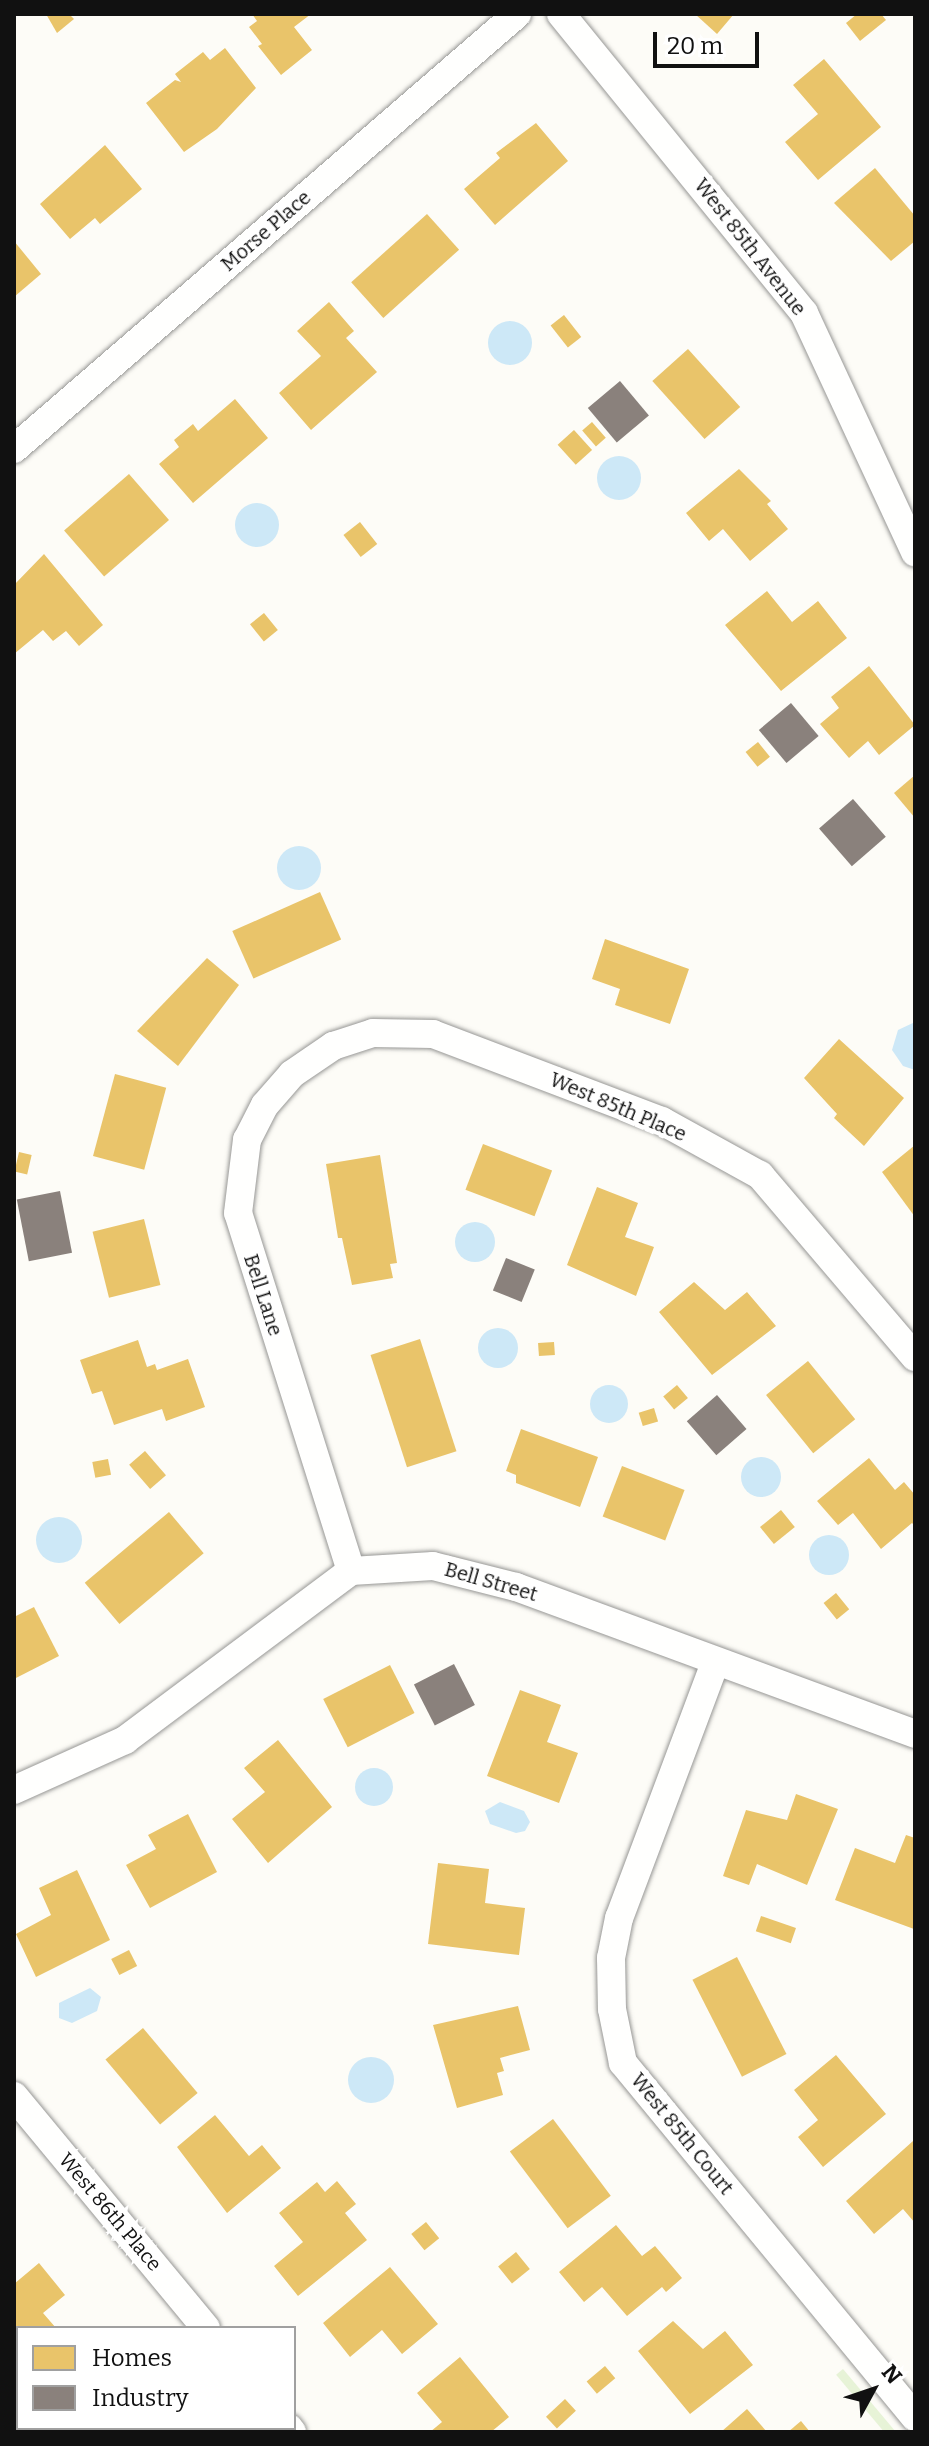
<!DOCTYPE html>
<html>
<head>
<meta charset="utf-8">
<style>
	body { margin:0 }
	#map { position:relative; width:929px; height:2446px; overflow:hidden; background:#fdfcf7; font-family:Bitter,serif }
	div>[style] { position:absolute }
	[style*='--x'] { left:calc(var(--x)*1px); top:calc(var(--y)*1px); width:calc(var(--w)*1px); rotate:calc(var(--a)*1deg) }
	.green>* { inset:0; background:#e7f3d7; transform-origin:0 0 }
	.water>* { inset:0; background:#cde8f7 }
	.round { border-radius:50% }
	.homes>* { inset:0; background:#e9c46a; transform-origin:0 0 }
	.industry>* { inset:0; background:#8a817c; transform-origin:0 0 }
	.roads { filter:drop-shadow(0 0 2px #979795) drop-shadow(0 0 2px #979795) }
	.minor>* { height:28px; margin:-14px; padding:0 14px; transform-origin:14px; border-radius:14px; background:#fffffe }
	span { translate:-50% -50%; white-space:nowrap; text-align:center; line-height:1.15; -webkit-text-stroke:8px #fff; paint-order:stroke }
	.street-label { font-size:20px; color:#111 }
	.frame { position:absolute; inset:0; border:16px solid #111; pointer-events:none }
	.legend { position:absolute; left:16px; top:2326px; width:280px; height:104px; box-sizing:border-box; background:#fff; border:2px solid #a0a0a0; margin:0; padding:10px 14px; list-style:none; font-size:24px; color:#111 }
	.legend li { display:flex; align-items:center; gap:16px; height:40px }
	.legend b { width:40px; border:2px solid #a0a0a0 }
	.north { position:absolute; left:833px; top:2350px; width:80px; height:80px; -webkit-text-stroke:6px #fff; paint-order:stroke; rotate:50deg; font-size:22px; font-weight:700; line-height:32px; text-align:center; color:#111 }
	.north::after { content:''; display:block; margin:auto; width:28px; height:36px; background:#111; clip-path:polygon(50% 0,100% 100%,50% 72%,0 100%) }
	.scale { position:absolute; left:653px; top:32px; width:106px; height:36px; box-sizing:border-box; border:4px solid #111; border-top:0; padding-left:10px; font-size:24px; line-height:28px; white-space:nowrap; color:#111; -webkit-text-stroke:6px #fff; paint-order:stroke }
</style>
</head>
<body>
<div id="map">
	<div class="green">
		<div style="left:843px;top:2369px;width:82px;height:9px;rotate:50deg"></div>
	</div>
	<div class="water">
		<div class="round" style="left:488px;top:321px;width:44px;height:44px"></div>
		<div class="round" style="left:597px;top:456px;width:44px;height:44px"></div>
		<div class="round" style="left:235px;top:503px;width:44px;height:44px"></div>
		<div class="round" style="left:277px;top:846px;width:44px;height:44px"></div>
		<div style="clip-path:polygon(915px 1022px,915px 1070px,903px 1066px,892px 1050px,898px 1030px)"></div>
		<div class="round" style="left:455px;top:1222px;width:40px;height:40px"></div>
		<div class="round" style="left:478px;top:1328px;width:40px;height:40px"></div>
		<div class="round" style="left:590px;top:1385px;width:38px;height:38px"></div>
		<div class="round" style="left:741px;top:1457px;width:40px;height:40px"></div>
		<div class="round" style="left:36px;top:1517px;width:46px;height:46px"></div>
		<div class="round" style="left:809px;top:1535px;width:40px;height:40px"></div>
		<div class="round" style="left:355px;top:1768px;width:38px;height:38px"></div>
		<div style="clip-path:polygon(500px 1802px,524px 1811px,530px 1822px,525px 1831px,516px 1833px,490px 1824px,485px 1811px)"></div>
		<div style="clip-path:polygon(90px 1988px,101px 1997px,97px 2011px,72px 2023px,59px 2018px,59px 2003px)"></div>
		<div class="round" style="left:348px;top:2057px;width:46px;height:46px"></div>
	</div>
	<div class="homes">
		<div style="clip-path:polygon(46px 14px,69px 14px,74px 19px,57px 33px)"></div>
		<div style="clip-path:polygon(252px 14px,311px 14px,294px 27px,312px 50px,281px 75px,258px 46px,262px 44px,249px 27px,257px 21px)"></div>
		<div style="clip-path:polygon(695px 14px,734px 14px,717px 34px)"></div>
		<div style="clip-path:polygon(857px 14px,881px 14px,886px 20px,860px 41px,846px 23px)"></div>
		<div style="clip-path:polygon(225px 48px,256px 88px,217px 129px,184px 152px,146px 103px,175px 80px,181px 82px,175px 74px,203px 52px,210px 60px)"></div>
		<div style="clip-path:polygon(824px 59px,881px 127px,818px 180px,785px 142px,818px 114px,793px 85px)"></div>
		<div style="clip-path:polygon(536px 123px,568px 161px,495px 225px,464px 189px,500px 158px,496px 153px)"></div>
		<div style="clip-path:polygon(105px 145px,142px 189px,100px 224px,95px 218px,70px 239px,40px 204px)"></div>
		<div style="clip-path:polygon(875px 168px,915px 216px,915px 241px,891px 261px,834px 203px)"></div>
		<div style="left:427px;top:214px;width:48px;height:102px;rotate:48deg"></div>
		<div style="clip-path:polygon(14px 241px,41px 274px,14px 297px)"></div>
		<div style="clip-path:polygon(329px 302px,354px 331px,346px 338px,377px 372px,311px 430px,279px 393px,321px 356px,297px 331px)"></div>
		<div style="left:564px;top:315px;width:28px;height:17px;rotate:52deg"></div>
		<div style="left:688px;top:349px;width:78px;height:48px;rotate:48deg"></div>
		<div style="clip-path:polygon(235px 399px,268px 438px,193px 503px,159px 464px,179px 447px,174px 440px,193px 424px,198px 431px)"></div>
		<div style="left:592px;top:422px;width:21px;height:13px;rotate:49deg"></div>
		<div style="left:574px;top:430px;width:27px;height:22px;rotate:48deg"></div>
		<div style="clip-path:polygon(739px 469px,771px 501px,767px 504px,788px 529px,750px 561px,723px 529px,709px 541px,686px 513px)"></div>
		<div style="left:129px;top:474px;width:61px;height:86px;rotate:49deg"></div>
		<div style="left:360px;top:522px;width:28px;height:21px;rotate:52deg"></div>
		<div style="clip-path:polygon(44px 554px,103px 625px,79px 646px,66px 631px,53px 641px,43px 630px,14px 654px,14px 585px)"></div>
		<div style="clip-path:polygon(767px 591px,792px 622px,818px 601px,847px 638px,781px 691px,725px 625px)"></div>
		<div style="left:264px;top:613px;width:22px;height:18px;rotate:51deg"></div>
		<div style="clip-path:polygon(869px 666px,915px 725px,879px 755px,868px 741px,849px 758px,820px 724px,839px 708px,831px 697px)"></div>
		<div style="left:758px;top:742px;width:19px;height:16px;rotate:51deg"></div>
		<div style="clip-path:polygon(915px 775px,915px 818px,894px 793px)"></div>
		<div style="left:320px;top:892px;width:52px;height:96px;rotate:66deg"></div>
		<div style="clip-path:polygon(605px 939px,689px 969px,670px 1024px,615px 1005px,620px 989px,592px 979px)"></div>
		<div style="clip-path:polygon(207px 958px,239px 985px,178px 1066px,137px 1031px)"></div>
		<div style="clip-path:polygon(839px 1039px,904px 1098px,864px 1146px,834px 1118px,837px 1114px,804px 1078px)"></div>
		<div style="left:115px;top:1074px;width:53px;height:85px;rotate:15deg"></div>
		<div style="left:483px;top:1144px;width:74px;height:49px;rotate:21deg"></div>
		<div style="clip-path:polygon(915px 1145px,915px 1217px,882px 1172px)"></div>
		<div style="left:19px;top:1152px;width:13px;height:20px;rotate:13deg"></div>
		<div style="clip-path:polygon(380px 1155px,397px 1263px,390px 1264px,393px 1278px,352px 1285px,342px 1238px,338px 1238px,326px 1164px)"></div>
		<div style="clip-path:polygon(597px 1187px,638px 1203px,625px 1237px,654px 1247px,636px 1296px,567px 1265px)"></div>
		<div style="left:144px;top:1219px;width:68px;height:53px;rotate:76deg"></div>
		<div style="clip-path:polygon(694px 1282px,725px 1310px,747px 1292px,776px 1326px,712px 1375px,659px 1312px)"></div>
		<div style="left:420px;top:1339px;width:118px;height:52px;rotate:72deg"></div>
		<div style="clip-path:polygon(138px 1340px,147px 1367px,155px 1364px,157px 1370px,188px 1359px,205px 1407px,166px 1421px,162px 1409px,114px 1425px,102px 1391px,92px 1394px,80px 1360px)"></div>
		<div style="left:554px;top:1342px;width:13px;height:16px;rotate:86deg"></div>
		<div style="left:808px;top:1361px;width:75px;height:54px;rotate:51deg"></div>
		<div style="left:677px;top:1385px;width:17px;height:18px;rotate:50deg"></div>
		<div style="left:654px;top:1408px;width:14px;height:16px;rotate:73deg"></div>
		<div style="clip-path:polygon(521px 1429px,598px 1457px,580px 1507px,516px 1483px,516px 1475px,506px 1471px)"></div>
		<div style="left:145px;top:1451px;width:32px;height:21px;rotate:49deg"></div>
		<div style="clip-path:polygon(869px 1458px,895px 1490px,904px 1482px,915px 1495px,915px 1526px,912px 1523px,881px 1549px,853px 1513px,838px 1525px,817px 1501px)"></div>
		<div style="left:108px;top:1459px;width:16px;height:16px;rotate:79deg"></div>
		<div style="left:622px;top:1466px;width:67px;height:54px;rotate:21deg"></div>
		<div style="left:781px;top:1510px;width:22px;height:27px;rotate:51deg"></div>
		<div style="left:169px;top:1512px;width:54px;height:110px;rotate:50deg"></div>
		<div style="left:836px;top:1593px;width:21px;height:16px;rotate:51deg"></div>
		<div style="clip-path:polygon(34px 1607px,59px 1656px,14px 1679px,14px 1617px)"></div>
		<div style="left:390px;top:1665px;width:54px;height:75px;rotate:63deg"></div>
		<div style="clip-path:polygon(520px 1690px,561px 1705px,547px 1742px,578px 1753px,559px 1803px,487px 1776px)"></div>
		<div style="clip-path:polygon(278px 1740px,332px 1807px,268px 1863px,232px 1819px,265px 1792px,244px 1768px)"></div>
		<div style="clip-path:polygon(796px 1794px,838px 1809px,807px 1885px,757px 1864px,749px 1885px,723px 1876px,746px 1810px,787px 1820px)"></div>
		<div style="clip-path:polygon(188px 1814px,217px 1872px,150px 1908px,126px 1865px,156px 1849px,148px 1835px)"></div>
		<div style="clip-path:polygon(906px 1835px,915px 1838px,914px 1929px,835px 1900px,855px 1848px,895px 1863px)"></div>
		<div style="clip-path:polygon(438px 1863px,489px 1869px,485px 1903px,525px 1908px,519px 1955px,428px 1944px)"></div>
		<div style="clip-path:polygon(77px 1870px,110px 1940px,36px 1977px,16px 1934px,51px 1915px,39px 1888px)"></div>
		<div style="left:761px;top:1916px;width:37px;height:16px;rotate:19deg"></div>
		<div style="left:129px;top:1950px;width:18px;height:20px;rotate:63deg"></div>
		<div style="left:737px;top:1957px;width:109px;height:50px;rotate:63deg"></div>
		<div style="clip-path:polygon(518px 2006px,530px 2050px,500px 2058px,504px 2071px,497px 2073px,503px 2095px,457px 2108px,433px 2025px)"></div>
		<div style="left:143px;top:2028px;width:85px;height:49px;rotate:50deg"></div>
		<div style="clip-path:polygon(836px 2055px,886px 2114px,823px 2167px,798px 2137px,818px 2120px,794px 2090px)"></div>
		<div style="clip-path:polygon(215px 2115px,249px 2156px,262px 2145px,281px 2168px,227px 2213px,177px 2147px)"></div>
		<div style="left:553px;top:2119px;width:96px;height:54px;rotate:53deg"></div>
		<div style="clip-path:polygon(913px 2141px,915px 2223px,903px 2209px,874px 2234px,846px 2201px)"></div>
		<div style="clip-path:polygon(337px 2181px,356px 2204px,345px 2213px,367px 2240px,298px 2296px,274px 2266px,303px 2242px,279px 2213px,317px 2182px,325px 2192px)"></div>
		<div style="left:426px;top:2222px;width:21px;height:19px;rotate:51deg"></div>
		<div style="clip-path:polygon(616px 2225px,642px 2256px,655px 2246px,682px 2278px,666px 2292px,662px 2287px,627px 2316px,602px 2287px,584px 2302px,559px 2272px)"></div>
		<div style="left:516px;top:2252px;width:22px;height:23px;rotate:51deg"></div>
		<div style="clip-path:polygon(39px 2263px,65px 2295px,43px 2313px,56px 2328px,18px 2328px,18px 2370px,14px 2284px)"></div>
		<div style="clip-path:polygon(390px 2267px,438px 2324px,402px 2354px,382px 2330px,350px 2357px,323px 2323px)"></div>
		<div style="clip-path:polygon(673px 2321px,703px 2349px,725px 2331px,753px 2365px,690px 2414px,638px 2351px)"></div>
		<div style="clip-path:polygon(460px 2357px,509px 2417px,491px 2432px,430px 2432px,442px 2422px,417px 2393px)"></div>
		<div style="left:605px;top:2366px;width:16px;height:24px;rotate:50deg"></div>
		<div style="left:565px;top:2399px;width:16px;height:26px;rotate:47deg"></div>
		<div style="clip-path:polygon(747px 2409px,767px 2432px,721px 2432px)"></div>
		<div style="clip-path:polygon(801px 2421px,810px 2432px,788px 2432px)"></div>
		<div style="clip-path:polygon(56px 2428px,144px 2428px,140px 2432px)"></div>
	</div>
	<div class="industry">
		<div style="left:620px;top:381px;width:45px;height:42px;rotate:50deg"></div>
		<div style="left:791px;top:703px;width:43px;height:42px;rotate:50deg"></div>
		<div style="left:853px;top:799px;width:50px;height:45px;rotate:49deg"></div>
		<div style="left:60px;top:1191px;width:63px;height:44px;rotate:79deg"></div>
		<div style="left:506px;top:1258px;width:31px;height:35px;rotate:22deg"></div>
		<div style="left:717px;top:1395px;width:45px;height:40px;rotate:49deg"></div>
		<div style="left:454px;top:1664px;width:46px;height:45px;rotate:63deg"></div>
	</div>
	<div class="roads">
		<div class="minor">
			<div style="--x:561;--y:14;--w:385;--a:50.9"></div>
			<div style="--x:804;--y:313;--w:264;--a:65.1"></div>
			<div style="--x:14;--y:449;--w:665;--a:-40.85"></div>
			<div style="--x:351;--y:1571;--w:375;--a:-107.5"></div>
			<div style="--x:238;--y:1213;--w:74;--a:-83"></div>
			<div style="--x:247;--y:1140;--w:39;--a:-63"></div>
			<div style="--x:265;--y:1105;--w:41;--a:-48.9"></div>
			<div style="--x:292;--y:1074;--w:50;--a:-34.3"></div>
			<div style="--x:333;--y:1046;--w:42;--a:-18"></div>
			<div style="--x:373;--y:1033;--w:60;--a:1"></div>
			<div style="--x:433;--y:1034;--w:245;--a:20.8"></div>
			<div style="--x:662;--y:1121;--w:112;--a:28.9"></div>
			<div style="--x:760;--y:1175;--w:239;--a:49.6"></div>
			<div style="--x:715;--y:1663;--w:272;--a:110.6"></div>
			<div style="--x:619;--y:1918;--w:41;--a:101.3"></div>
			<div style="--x:611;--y:1958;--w:51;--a:88.9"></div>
			<div style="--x:612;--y:2009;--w:55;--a:78.5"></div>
			<div style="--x:623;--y:2063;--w:459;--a:50.5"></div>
			<div style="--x:14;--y:1790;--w:122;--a:-24.2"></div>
			<div style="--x:125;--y:1740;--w:282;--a:-36.8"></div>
			<div style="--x:351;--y:1571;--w:82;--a:-3.5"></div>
			<div style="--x:433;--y:1566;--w:86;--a:14.2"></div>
			<div style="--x:516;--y:1587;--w:425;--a:20.2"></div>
			<div style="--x:14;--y:2096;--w:301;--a:50.4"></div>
			<div style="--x:289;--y:2428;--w:5;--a:53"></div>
		</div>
	</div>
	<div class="street-label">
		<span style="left:266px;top:231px;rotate:-41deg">Morse Place</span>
		<span style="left:750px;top:247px;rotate:52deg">West 85th Avenue</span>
		<span style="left:618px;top:1107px;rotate:23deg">West 85th Place</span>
		<span style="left:263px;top:1295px;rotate:72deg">Bell Lane</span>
		<span style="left:491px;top:1582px;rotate:16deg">Bell Street</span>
		<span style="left:682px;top:2134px;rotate:51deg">West 85th Court</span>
		<span style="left:110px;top:2212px;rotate:50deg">West 86th Place</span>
	</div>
	<div class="frame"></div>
	<ul class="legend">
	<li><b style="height:22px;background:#e9c46a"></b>Homes</li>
	<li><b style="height:22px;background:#8a817c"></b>Industry</li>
	</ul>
	<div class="north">N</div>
	<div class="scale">20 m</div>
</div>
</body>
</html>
